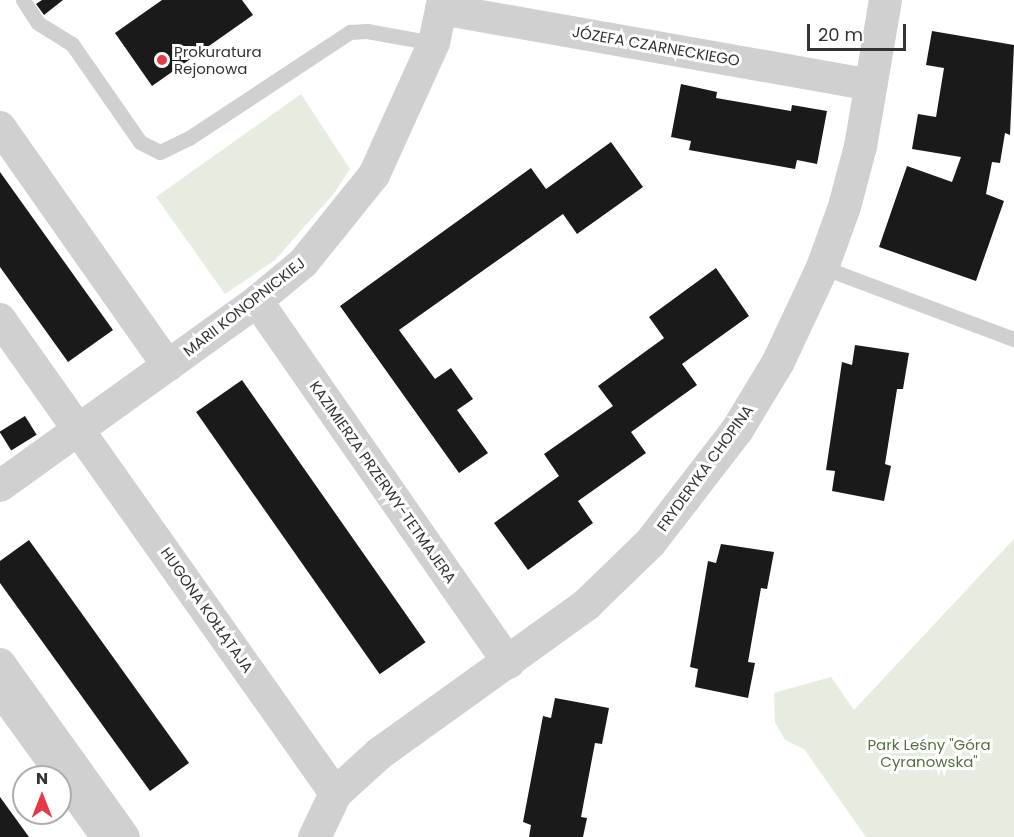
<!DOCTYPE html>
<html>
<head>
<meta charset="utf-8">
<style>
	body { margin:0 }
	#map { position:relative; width:1014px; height:837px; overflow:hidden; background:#fff; font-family:Poppins,sans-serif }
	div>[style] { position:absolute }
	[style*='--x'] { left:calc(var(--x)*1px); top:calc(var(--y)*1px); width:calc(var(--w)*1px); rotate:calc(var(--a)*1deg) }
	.green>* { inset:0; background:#e6ecdf }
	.building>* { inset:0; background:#1a1a1a; transform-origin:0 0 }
	.service>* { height:15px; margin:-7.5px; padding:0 7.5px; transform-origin:7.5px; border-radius:7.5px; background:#d0d0d0 }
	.pedestrian>* { height:22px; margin:-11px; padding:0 11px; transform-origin:11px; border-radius:11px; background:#d0d0d0 }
	.minor>* { height:32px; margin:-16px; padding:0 16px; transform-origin:16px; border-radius:16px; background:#d0d0d0 }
	.tertiary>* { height:33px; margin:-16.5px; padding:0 16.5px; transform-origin:16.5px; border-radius:16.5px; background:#d0d0d0 }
	.dots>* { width:16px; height:16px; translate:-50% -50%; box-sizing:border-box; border:3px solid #fff; border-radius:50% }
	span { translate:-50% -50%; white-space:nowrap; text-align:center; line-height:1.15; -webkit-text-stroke:6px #fff; paint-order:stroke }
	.street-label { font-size:15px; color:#333 }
	.poi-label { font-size:15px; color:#333 }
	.left { translate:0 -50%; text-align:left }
	.park-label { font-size:15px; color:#56703f }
	.north { position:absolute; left:12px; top:765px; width:60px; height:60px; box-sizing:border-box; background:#fff; border:2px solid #adadad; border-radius:50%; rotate:0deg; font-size:16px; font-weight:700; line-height:24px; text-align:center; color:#333 }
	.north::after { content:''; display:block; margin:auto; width:21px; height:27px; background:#e63946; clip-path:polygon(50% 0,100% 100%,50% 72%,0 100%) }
	.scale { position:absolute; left:807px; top:24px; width:99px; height:27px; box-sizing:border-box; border:3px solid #333; border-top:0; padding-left:8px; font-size:18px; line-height:21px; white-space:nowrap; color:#333; -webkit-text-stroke:4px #fff; paint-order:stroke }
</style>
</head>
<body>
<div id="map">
	<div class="green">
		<div style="clip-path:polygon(301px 94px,350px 169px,335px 192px,275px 260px,225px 294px,156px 197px)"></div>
		<div style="clip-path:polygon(1014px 539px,1014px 837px,866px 837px,804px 749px,785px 740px,775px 722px,774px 693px,831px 677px,854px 710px)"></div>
	</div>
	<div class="building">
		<div style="clip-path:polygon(42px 0,63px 0,44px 15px,36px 4px)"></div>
		<div style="clip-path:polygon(162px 0,242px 0,253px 15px,152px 86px,115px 33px)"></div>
		<div style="clip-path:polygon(932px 31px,1014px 45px,1010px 135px,1005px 133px,1000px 163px,992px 162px,986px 194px,1004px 201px,976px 281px,879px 247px,907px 166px,952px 182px,961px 157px,912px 149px,918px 114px,936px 117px,944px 68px,926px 65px)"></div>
		<div style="clip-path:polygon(681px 84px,717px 92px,716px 98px,791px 111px,792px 105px,827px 111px,817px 164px,797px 160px,795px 169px,689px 150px,691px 141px,671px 137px)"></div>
		<div style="clip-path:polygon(611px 142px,643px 187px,577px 234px,563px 214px,399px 330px,435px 379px,451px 368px,473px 399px,457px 410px,488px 453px,459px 473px,340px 306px,531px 168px,546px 189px)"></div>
		<div style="clip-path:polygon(0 172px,113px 330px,68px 362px,0 267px)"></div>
		<div style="clip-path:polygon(716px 268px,749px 316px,682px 364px,697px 385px,631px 432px,646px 453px,578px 501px,593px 523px,528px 570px,494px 523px,559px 476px,544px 454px,613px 406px,598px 386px,664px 338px,649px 317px)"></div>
		<div style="clip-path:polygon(855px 345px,909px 353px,903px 389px,897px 389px,885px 464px,891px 466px,884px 501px,832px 491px,835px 471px,826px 470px,842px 362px,852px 365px)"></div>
		<div style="left:242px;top:380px;width:320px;height:56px;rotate:55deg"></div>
		<div style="left:25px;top:416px;width:22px;height:30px;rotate:58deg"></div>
		<div style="clip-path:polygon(29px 540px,189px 763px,150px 791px,0 583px,0 561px)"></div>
		<div style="clip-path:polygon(721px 544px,774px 552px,767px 589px,761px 588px,748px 662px,755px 663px,748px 698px,695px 687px,698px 669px,690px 667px,708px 561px,716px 563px)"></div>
		<div style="clip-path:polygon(555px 698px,609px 708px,602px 744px,595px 743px,581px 817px,587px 818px,583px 837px,529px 837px,531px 825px,523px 822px,543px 716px,551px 718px)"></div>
		<div style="clip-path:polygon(0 797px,29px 837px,0 837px)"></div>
	</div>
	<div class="service">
		<div style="--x:23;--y:0;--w:27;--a:57"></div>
		<div style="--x:38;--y:23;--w:40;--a:32"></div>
		<div style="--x:72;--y:44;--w:119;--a:55.2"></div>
		<div style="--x:140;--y:142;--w:22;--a:27"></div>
		<div style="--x:160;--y:152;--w:32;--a:-26"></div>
		<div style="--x:189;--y:138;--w:193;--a:-33.4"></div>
		<div style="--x:350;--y:32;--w:17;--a:-3"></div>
		<div style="--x:367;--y:31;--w:68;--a:10.2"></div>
		<div style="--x:822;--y:267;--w:205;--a:20.6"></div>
	</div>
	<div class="pedestrian">
		<div style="--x:0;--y:697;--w:99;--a:54.1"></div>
		<div style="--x:60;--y:780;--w:70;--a:54.3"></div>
	</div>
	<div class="minor">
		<div style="--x:441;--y:9;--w:437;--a:10"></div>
		<div style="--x:0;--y:127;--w:292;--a:54.9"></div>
		<div style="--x:257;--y:301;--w:441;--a:55.2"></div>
		<div style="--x:0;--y:319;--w:580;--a:54.75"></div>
		<div style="--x:0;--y:486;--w:317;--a:-35.7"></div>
		<div style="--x:257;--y:301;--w:60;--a:-39.6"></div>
		<div style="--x:303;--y:263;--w:113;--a:-51.1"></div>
		<div style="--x:374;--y:175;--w:145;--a:-65.6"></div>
		<div style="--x:434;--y:43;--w:44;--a:-78.2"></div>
		<div style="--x:0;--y:664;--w:213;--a:54.4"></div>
	</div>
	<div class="tertiary">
		<div style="--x:314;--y:837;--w:49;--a:-64.5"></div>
		<div style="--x:335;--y:793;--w:59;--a:-42.3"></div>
		<div style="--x:379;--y:753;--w:255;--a:-35.7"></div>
		<div style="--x:586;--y:604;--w:89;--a:-44.1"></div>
		<div style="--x:650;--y:542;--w:143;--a:-52.4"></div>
		<div style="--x:737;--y:429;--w:79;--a:-58.9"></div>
		<div style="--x:778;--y:361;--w:104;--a:-64.9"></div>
		<div style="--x:822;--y:267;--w:65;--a:-70.2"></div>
		<div style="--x:844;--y:206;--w:62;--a:-75.1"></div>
		<div style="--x:860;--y:146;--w:148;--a:-80.3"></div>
	</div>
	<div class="dots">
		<div style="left:162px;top:60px;background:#e63946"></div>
	</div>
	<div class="street-label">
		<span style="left:656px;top:46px;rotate:10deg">JÓZEFA CZARNECKIEGO</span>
		<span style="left:244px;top:307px;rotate:-38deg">MARII KONOPNICKIEJ</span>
		<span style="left:705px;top:468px;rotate:-54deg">FRYDERYKA CHOPINA</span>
		<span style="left:383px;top:482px;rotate:55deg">KAZIMIERZA PRZERWY-TETMAJERA</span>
		<span style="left:207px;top:610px;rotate:55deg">HUGONA KOŁŁĄTAJA</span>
	</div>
	<div class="poi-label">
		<span class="left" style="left:174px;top:60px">Prokuratura<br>Rejonowa</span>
	</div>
	<div class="park-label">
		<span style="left:929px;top:753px">Park Leśny "Góra<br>Cyranowska"</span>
	</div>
	<div class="north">N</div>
	<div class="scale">20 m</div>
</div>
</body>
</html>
